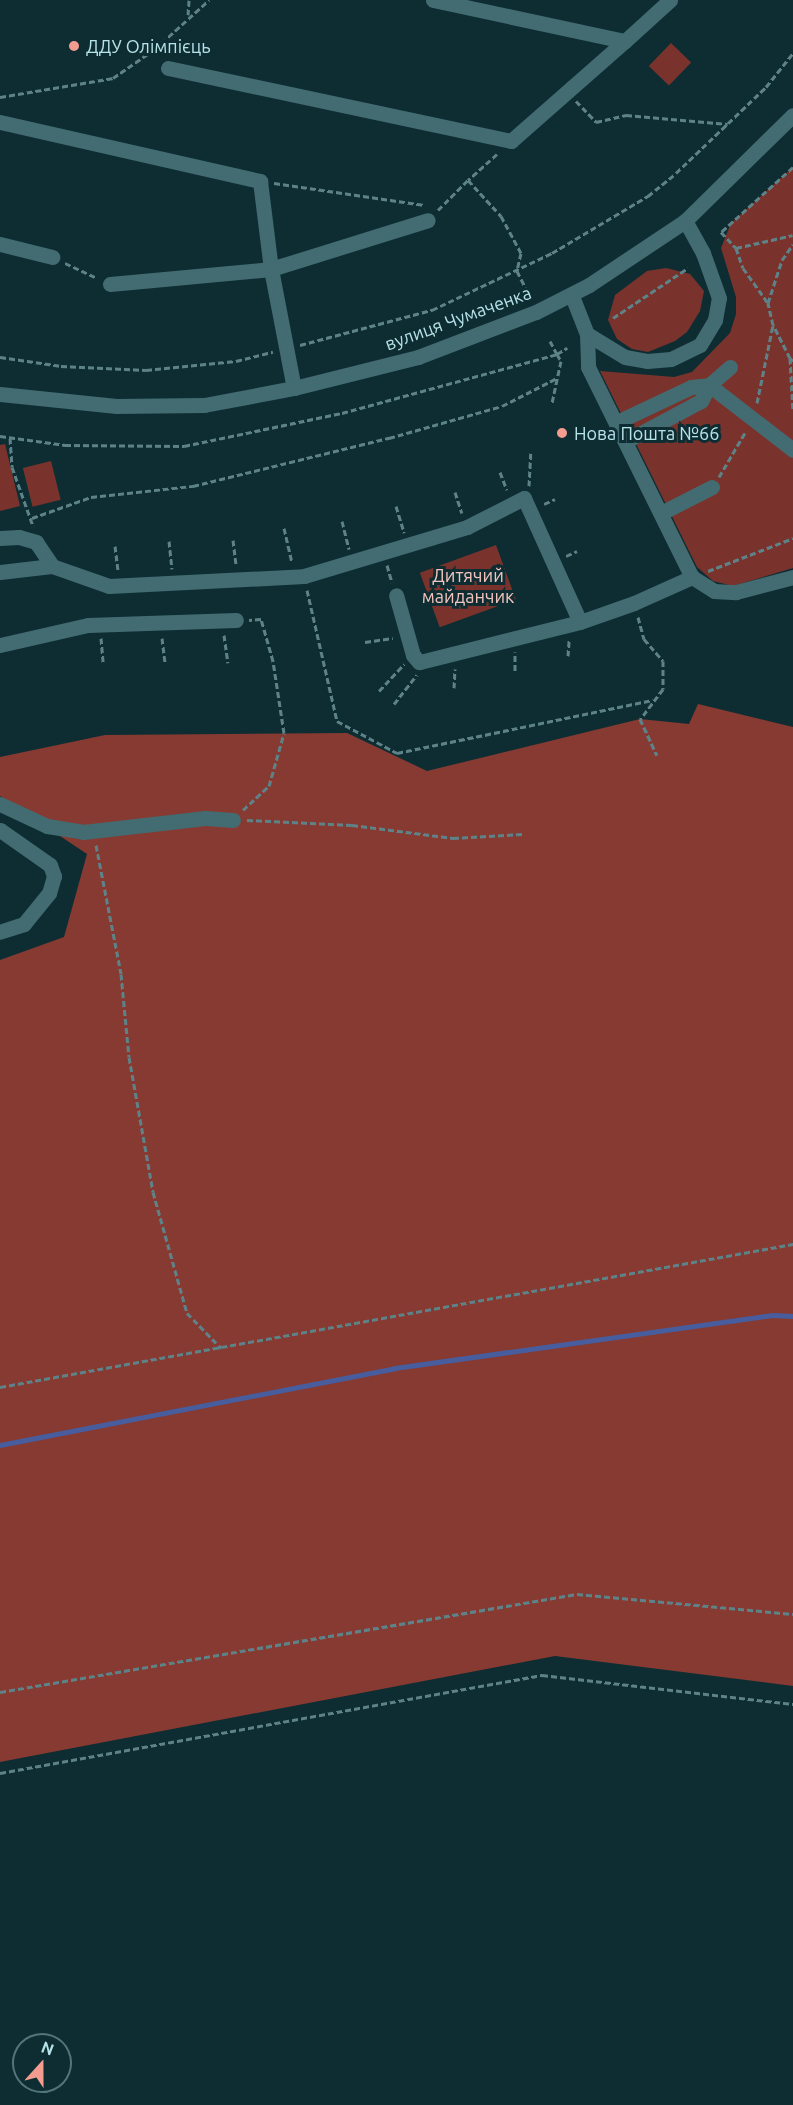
<!DOCTYPE html>
<html>
<head>
<meta charset="utf-8">
<style>
	body { margin:0 }
	#map { position:relative; width:793px; height:2105px; overflow:hidden; background:#0e2d32; font-family:Ubuntu,sans-serif }
	div>[style] { position:absolute }
	[style*='--x'] { left:calc(var(--x)*1px); top:calc(var(--y)*1px); width:calc(var(--w)*1px); rotate:calc(var(--a)*1deg) }
	.green>* { inset:0; background:#7a332c; transform-origin:0 0 }
	.forest>* { inset:0; background:#863a31 }
	.stream>* { height:4.5px; margin:-2.25px; padding:0 2.25px; transform-origin:2.25px; border-radius:2.25px; background:#485d9e }
	.path>* { height:3px; margin-top:-1.5px; transform-origin:0; background:repeating-linear-gradient(90deg,#5d8389 0 6px,transparent 0 9px) }
	.minor>* { height:15px; margin:-7.5px; padding:0 7.5px; transform-origin:7.5px; border-radius:7.5px; background:#426c72 }
	.dots>* { width:16px; height:16px; translate:-50% -50%; box-sizing:border-box; border:3px solid #0e2d32; border-radius:50% }
	span { translate:-50% -50%; white-space:nowrap; text-align:center; line-height:1.15; -webkit-text-stroke:6px #0e2d32; paint-order:stroke }
	.poi-label { font-size:18px; color:#b6e2e9 }
	.left { translate:0 -50%; text-align:left }
	.street-label { font-size:18px; color:#b6e2e9 }
	.park-label { font-size:18px; color:#f4c5be }
	.north { position:absolute; left:12px; top:2033px; width:60px; height:60px; box-sizing:border-box; background:#0e2d32; border:2px solid #51757b; border-radius:50%; rotate:21deg; font-size:16px; font-weight:700; line-height:24px; text-align:center; color:#b6e2e9 }
	.north::after { content:''; display:block; margin:auto; width:21px; height:27px; background:#f59c90; clip-path:polygon(50% 0,100% 100%,50% 72%,0 100%) }
</style>
</head>
<body>
<div id="map">
	<div class="green">
		<div style="left:671px;top:43px;width:28px;height:32px;rotate:44deg"></div>
		<div style="clip-path:polygon(793px 167px,793px 568px,733px 586px,713px 581px,697px 567px,600px 371px,674px 377px,692px 372px,730px 333px,736px 314px,736px 297px,721px 248px,731px 223px)"></div>
		<div style="clip-path:polygon(666px 268px,690px 274px,704px 291px,700px 311px,687px 332px,675px 341px,648px 352px,632px 349px,617px 339px,608px 320px,615px 295px,647px 271px)"></div>
		<div style="clip-path:polygon(5px 444px,20px 506px,0 511px,0 445px)"></div>
		<div style="left:51px;top:461px;width:40px;height:29px;rotate:76deg"></div>
		<div style="left:496px;top:545px;width:58px;height:81px;rotate:70deg"></div>
	</div>
	<div class="forest">
		<div style="clip-path:polygon(698px 704px,793px 727px,793px 1686px,555px 1656px,0 1762px,0 960px,64px 937px,87px 854px,0 796px,0 757px,105px 735px,347px 733px,427px 771px,640px 719px,689px 724px)"></div>
	</div>
	<div class="stream">
		<div style="--x:0;--y:1445;--w:402;--a:-11"></div>
		<div style="--x:395;--y:1368;--w:381;--a:-8"></div>
		<div style="--x:772;--y:1315;--w:21;--a:3"></div>
	</div>
	<div class="path">
		<div style="--x:188;--y:15;--w:15;--a:-86"></div>
		<div style="--x:0;--y:97;--w:115;--a:-9.5"></div>
		<div style="--x:113;--y:78;--w:51;--a:-34.6"></div>
		<div style="--x:155;--y:49;--w:73;--a:-42.2"></div>
		<div style="--x:576;--y:101;--w:29;--a:46"></div>
		<div style="--x:596;--y:122;--w:31;--a:-13"></div>
		<div style="--x:626;--y:115;--w:102;--a:5"></div>
		<div style="--x:497;--y:154;--w:39;--a:138"></div>
		<div style="--x:468;--y:180;--w:49;--a:47.5"></div>
		<div style="--x:501;--y:216;--w:42;--a:61.6"></div>
		<div style="--x:521;--y:253;--w:18;--a:103"></div>
		<div style="--x:517;--y:271;--w:25;--a:63"></div>
		<div style="--x:793;--y:167;--w:97;--a:137.9"></div>
		<div style="--x:721;--y:232;--w:22;--a:47"></div>
		<div style="--x:736;--y:248;--w:58;--a:-12.8"></div>
		<div style="--x:274;--y:183;--w:152;--a:8.3"></div>
		<div style="--x:438;--y:210;--w:42;--a:-45"></div>
		<div style="--x:736;--y:248;--w:21;--a:71"></div>
		<div style="--x:743;--y:268;--w:43;--a:54.5"></div>
		<div style="--x:65;--y:263;--w:35;--a:25"></div>
		<div style="--x:613;--y:318;--w:90;--a:-33.7"></div>
		<div style="--x:550;--y:341;--w:15;--a:62"></div>
		<div style="--x:557;--y:354;--w:12;--a:-31"></div>
		<div style="--x:300;--y:345;--w:137;--a:-14.9"></div>
		<div style="--x:432;--y:310;--w:133;--a:-25.4"></div>
		<div style="--x:552;--y:253;--w:112;--a:-30.7"></div>
		<div style="--x:648;--y:196;--w:36;--a:-39"></div>
		<div style="--x:676;--y:173;--w:124;--a:-43.7"></div>
		<div style="--x:766;--y:87;--w:43;--a:-51.5"></div>
		<div style="--x:0;--y:357;--w:62;--a:8.4"></div>
		<div style="--x:61;--y:366;--w:85;--a:2.7"></div>
		<div style="--x:146;--y:370;--w:90;--a:-5.7"></div>
		<div style="--x:236;--y:361;--w:38;--a:-14"></div>
		<div style="--x:790;--y:358;--w:37;--a:-117"></div>
		<div style="--x:773;--y:325;--w:23;--a:-103"></div>
		<div style="--x:768;--y:303;--w:45;--a:-72"></div>
		<div style="--x:782;--y:260;--w:19;--a:-55"></div>
		<div style="--x:793;--y:361;--w:4;--a:-135"></div>
		<div style="--x:790;--y:358;--w:53;--a:86.8"></div>
		<div style="--x:757;--y:403;--w:80;--a:-78.4"></div>
		<div style="--x:0;--y:436;--w:66;--a:7.9"></div>
		<div style="--x:65;--y:445;--w:119;--a:0.5"></div>
		<div style="--x:184;--y:446;--w:161;--a:-11.8"></div>
		<div style="--x:342;--y:413;--w:223;--a:-15.3"></div>
		<div style="--x:557;--y:354;--w:8;--a:60"></div>
		<div style="--x:561;--y:361;--w:43;--a:102.1"></div>
		<div style="--x:10;--y:438;--w:29;--a:86"></div>
		<div style="--x:12;--y:467;--w:63;--a:70.4"></div>
		<div style="--x:500;--y:472;--w:19;--a:69"></div>
		<div style="--x:719;--y:477;--w:53;--a:-59.6"></div>
		<div style="--x:529;--y:486;--w:33;--a:-87"></div>
		<div style="--x:455;--y:492;--w:22;--a:72"></div>
		<div style="--x:544;--y:504;--w:12;--a:-24"></div>
		<div style="--x:396;--y:506;--w:28;--a:73"></div>
		<div style="--x:32;--y:518;--w:63;--a:-19.6"></div>
		<div style="--x:91;--y:497;--w:103;--a:-6.2"></div>
		<div style="--x:193;--y:486;--w:202;--a:-13.8"></div>
		<div style="--x:389;--y:438;--w:117;--a:-15.8"></div>
		<div style="--x:502;--y:406;--w:62;--a:-27"></div>
		<div style="--x:342;--y:521;--w:29;--a:76"></div>
		<div style="--x:284;--y:528;--w:35;--a:77"></div>
		<div style="--x:233;--y:540;--w:25;--a:83"></div>
		<div style="--x:169;--y:541;--w:28;--a:84"></div>
		<div style="--x:115;--y:546;--w:25;--a:83"></div>
		<div style="--x:566;--y:556;--w:12;--a:-24"></div>
		<div style="--x:387;--y:565;--w:18;--a:74"></div>
		<div style="--x:708;--y:571;--w:91;--a:-21.2"></div>
		<div style="--x:307;--y:590;--w:134;--a:77.1"></div>
		<div style="--x:337;--y:721;--w:68;--a:28.1"></div>
		<div style="--x:397;--y:753;--w:261;--a:-11.7"></div>
		<div style="--x:638;--y:617;--w:23;--a:75"></div>
		<div style="--x:644;--y:639;--w:29;--a:49"></div>
		<div style="--x:663;--y:661;--w:28;--a:90"></div>
		<div style="--x:663;--y:689;--w:38;--a:127"></div>
		<div style="--x:640;--y:719;--w:40;--a:65"></div>
		<div style="--x:224;--y:635;--w:28;--a:82"></div>
		<div style="--x:101;--y:638;--w:25;--a:85"></div>
		<div style="--x:162;--y:638;--w:25;--a:83"></div>
		<div style="--x:365;--y:642;--w:28;--a:-8"></div>
		<div style="--x:568;--y:656;--w:16;--a:-86"></div>
		<div style="--x:515;--y:671;--w:19;--a:-90"></div>
		<div style="--x:454;--y:688;--w:19;--a:-87"></div>
		<div style="--x:379;--y:691;--w:37;--a:-47"></div>
		<div style="--x:394;--y:704;--w:37;--a:-52"></div>
		<div style="--x:243;--y:810;--w:35;--a:-43"></div>
		<div style="--x:269;--y:786;--w:55;--a:-74.2"></div>
		<div style="--x:284;--y:733;--w:73;--a:-98.7"></div>
		<div style="--x:273;--y:661;--w:44;--a:-105.9"></div>
		<div style="--x:261;--y:619;--w:12;--a:175"></div>
		<div style="--x:247;--y:820;--w:105;--a:2.7"></div>
		<div style="--x:352;--y:825;--w:102;--a:7.3"></div>
		<div style="--x:453;--y:838;--w:70;--a:-3.3"></div>
		<div style="--x:96;--y:845;--w:131;--a:79"></div>
		<div style="--x:121;--y:974;--w:83;--a:84.5"></div>
		<div style="--x:129;--y:1057;--w:137;--a:79.9"></div>
		<div style="--x:153;--y:1192;--w:126;--a:74.3"></div>
		<div style="--x:187;--y:1313;--w:49;--a:45.8"></div>
		<div style="--x:0;--y:1387;--w:806;--a:-10.22"></div>
		<div style="--x:0;--y:1692;--w:585;--a:-9.64"></div>
		<div style="--x:577;--y:1594;--w:217;--a:5.3"></div>
		<div style="--x:0;--y:1773;--w:551;--a:-10.25"></div>
		<div style="--x:542;--y:1675;--w:253;--a:6.6"></div>
	</div>
	<div class="minor">
		<div style="--x:433;--y:0;--w:196;--a:12.1"></div>
		<div style="--x:625;--y:41;--w:61;--a:-42.3"></div>
		<div style="--x:168;--y:68;--w:351;--a:12"></div>
		<div style="--x:511;--y:141;--w:152;--a:-41.3"></div>
		<div style="--x:0;--y:122;--w:267;--a:12.8"></div>
		<div style="--x:260;--y:181;--w:89;--a:82.9"></div>
		<div style="--x:271;--y:269;--w:121;--a:79.1"></div>
		<div style="--x:0;--y:244;--w:54;--a:14"></div>
		<div style="--x:110;--y:284;--w:162;--a:-5.3"></div>
		<div style="--x:271;--y:269;--w:164;--a:-17.3"></div>
		<div style="--x:572;--y:296;--w:41;--a:68.5"></div>
		<div style="--x:587;--y:334;--w:33;--a:88"></div>
		<div style="--x:588;--y:367;--w:234;--a:63.7"></div>
		<div style="--x:692;--y:577;--w:26;--a:32"></div>
		<div style="--x:714;--y:591;--w:22;--a:3"></div>
		<div style="--x:736;--y:592;--w:59;--a:-14.7"></div>
		<div style="--x:587;--y:334;--w:44;--a:31.2"></div>
		<div style="--x:625;--y:357;--w:22;--a:10"></div>
		<div style="--x:647;--y:361;--w:24;--a:-5"></div>
		<div style="--x:671;--y:359;--w:32;--a:-26"></div>
		<div style="--x:700;--y:345;--w:29;--a:-59"></div>
		<div style="--x:715;--y:320;--w:22;--a:-80"></div>
		<div style="--x:719;--y:298;--w:48;--a:-109.6"></div>
		<div style="--x:703;--y:253;--w:37;--a:-119"></div>
		<div style="--x:730;--y:367;--w:28;--a:139"></div>
		<div style="--x:709;--y:385;--w:106;--a:37.7"></div>
		<div style="--x:0;--y:394;--w:117;--a:5.9"></div>
		<div style="--x:116;--y:406;--w:88;--a:-0.7"></div>
		<div style="--x:204;--y:405;--w:92;--a:-10.7"></div>
		<div style="--x:294;--y:388;--w:128;--a:-14"></div>
		<div style="--x:418;--y:357;--w:126;--a:-20.9"></div>
		<div style="--x:536;--y:312;--w:59;--a:-27"></div>
		<div style="--x:589;--y:285;--w:115;--a:-33.7"></div>
		<div style="--x:685;--y:221;--w:151;--a:-44.5"></div>
		<div style="--x:617;--y:422;--w:82;--a:-25.3"></div>
		<div style="--x:691;--y:387;--w:18;--a:-6"></div>
		<div style="--x:626;--y:441;--w:85;--a:-28.1"></div>
		<div style="--x:701;--y:401;--w:18;--a:-63"></div>
		<div style="--x:663;--y:512;--w:55;--a:-27"></div>
		<div style="--x:0;--y:538;--w:19;--a:-3"></div>
		<div style="--x:19;--y:537;--w:18;--a:16"></div>
		<div style="--x:36;--y:542;--w:29;--a:56"></div>
		<div style="--x:0;--y:572;--w:52;--a:-6.6"></div>
		<div style="--x:52;--y:566;--w:60;--a:19.3"></div>
		<div style="--x:109;--y:586;--w:195;--a:-2.9"></div>
		<div style="--x:304;--y:576;--w:170;--a:-16.7"></div>
		<div style="--x:467;--y:527;--w:64;--a:-27"></div>
		<div style="--x:524;--y:498;--w:136;--a:65.7"></div>
		<div style="--x:580;--y:622;--w:166;--a:166"></div>
		<div style="--x:419;--y:662;--w:9;--a:-131"></div>
		<div style="--x:413;--y:655;--w:62;--a:-105.8"></div>
		<div style="--x:580;--y:622;--w:57;--a:-19.4"></div>
		<div style="--x:634;--y:603;--w:64;--a:-24.1"></div>
		<div style="--x:0;--y:645;--w:90;--a:-12.8"></div>
		<div style="--x:88;--y:625;--w:148;--a:-1.9"></div>
		<div style="--x:0;--y:804;--w:52;--a:25.1"></div>
		<div style="--x:47;--y:826;--w:36;--a:9"></div>
		<div style="--x:83;--y:832;--w:123;--a:-6.5"></div>
		<div style="--x:205;--y:818;--w:28;--a:4"></div>
		<div style="--x:0;--y:830;--w:61;--a:35"></div>
		<div style="--x:50;--y:865;--w:12;--a:70"></div>
		<div style="--x:54;--y:876;--w:18;--a:106"></div>
		<div style="--x:49;--y:893;--w:40;--a:129"></div>
		<div style="--x:24;--y:924;--w:25;--a:162"></div>
	</div>
	<div class="dots">
		<div style="left:74px;top:46px;background:#f59c90"></div>
		<div style="left:562px;top:433px;background:#f59c90"></div>
	</div>
	<div class="poi-label">
		<span class="left" style="left:86px;top:46px">ДДУ Олімпієць</span>
		<span class="left" style="left:574px;top:433px">Нова Пошта №66</span>
	</div>
	<div class="street-label">
		<span style="left:458px;top:318px;rotate:-20deg">вулиця Чумаченка</span>
	</div>
	<div class="park-label">
		<span style="left:468px;top:586px">Дитячий<br>майданчик</span>
	</div>
	<div class="north">N</div>
</div>
</body>
</html>
